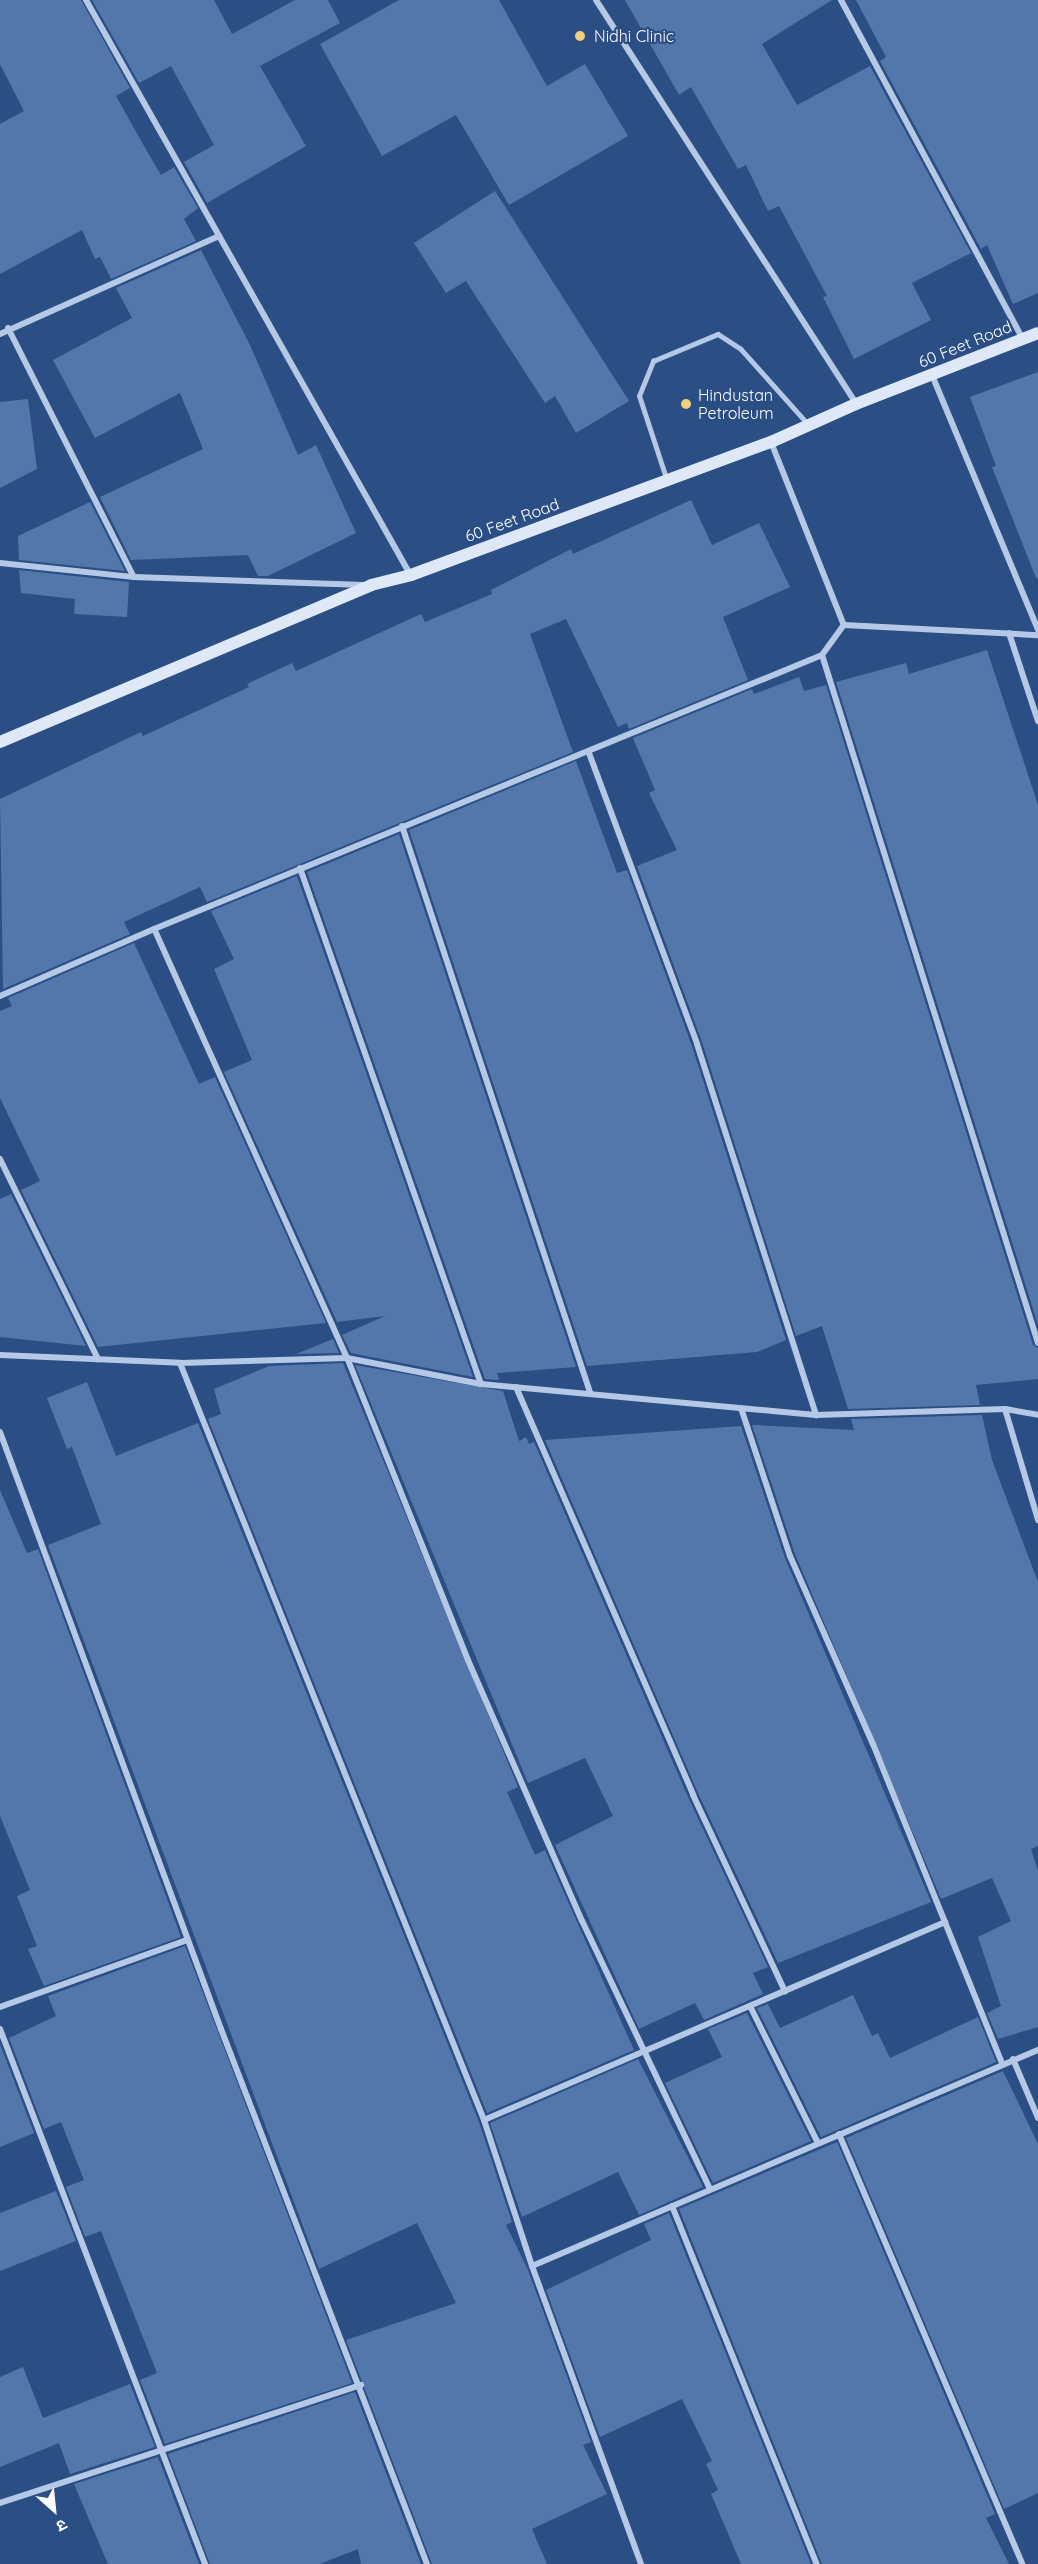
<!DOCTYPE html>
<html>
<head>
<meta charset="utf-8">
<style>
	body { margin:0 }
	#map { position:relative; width:1038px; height:2564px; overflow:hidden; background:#2b4e84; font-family:Quicksand,"Noto Sans Devanagari",sans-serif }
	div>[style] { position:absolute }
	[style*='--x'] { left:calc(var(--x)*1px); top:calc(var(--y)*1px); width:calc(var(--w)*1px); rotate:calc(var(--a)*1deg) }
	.building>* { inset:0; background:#5377ab }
	.service>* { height:4.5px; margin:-2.25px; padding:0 2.25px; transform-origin:2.25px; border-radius:2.25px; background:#b5c9e7 }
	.minor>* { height:6px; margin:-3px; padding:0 3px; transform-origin:3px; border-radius:3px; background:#b5c9e7 }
	.secondary>* { height:12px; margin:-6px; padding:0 6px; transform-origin:6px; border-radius:6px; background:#dee8f7 }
	.dots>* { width:16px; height:16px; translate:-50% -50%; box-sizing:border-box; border:3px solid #2b4e84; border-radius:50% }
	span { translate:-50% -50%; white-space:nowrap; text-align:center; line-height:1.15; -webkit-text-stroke:4.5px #2b4e84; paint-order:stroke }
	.poi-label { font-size:16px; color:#fff }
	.left { translate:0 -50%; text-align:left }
	.street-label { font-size:16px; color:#fff }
	.north { position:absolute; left:24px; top:2480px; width:60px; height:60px; -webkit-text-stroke:4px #2b4e84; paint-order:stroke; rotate:153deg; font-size:16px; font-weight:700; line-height:24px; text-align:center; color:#fff }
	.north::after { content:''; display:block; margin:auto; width:21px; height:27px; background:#fff; clip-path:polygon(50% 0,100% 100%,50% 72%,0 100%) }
</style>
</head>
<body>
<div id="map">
	<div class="building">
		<div style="clip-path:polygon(0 0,81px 0,130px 88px,116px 96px,148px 153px,161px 175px,174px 167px,198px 208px,184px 219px,196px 241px,111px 279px,100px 257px,95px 259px,82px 230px,0 274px,0 124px,24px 111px,0 64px)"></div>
		<div style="clip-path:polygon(92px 0,214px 0,232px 34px,295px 0,328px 0,340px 23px,260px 66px,306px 146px,207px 203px,184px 162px,214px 145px,171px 66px,139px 83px)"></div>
		<div style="clip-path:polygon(399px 0,499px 0,547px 86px,585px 64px,628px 136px,509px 205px,456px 115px,382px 156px,320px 44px)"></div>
		<div style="clip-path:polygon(625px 0,832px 0,762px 44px,797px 105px,870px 66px,971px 253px,912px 283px,931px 320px,854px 359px,823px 297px,827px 296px,779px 206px,768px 211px,746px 165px,738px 169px,691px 87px,679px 95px)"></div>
		<div style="clip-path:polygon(856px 0,1038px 0,1038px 293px,1013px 304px,987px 245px,981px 249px,880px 61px,886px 57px)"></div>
		<div style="clip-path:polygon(495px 191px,629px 401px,576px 433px,555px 396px,545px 403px,466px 281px,446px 293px,414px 243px)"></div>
		<div style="clip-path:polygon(201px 250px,250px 345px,298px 455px,316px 445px,356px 533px,268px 576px,258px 576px,248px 555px,131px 560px,100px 497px,203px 449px,180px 393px,95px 438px,53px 360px,132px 318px,116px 288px)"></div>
		<div style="clip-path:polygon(1038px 372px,1038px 578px,1036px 578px,992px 467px,996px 466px,970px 397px)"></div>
		<div style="clip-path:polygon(28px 399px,37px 469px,0 488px,0 402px)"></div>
		<div style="clip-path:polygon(691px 500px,712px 545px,759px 523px,790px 587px,723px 617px,748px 680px,629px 729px,627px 723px,618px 727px,566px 619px,530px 634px,573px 752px,207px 902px,200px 887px,124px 922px,130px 934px,3px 989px,0 799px,141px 732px,143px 736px,249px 687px,247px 684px,292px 663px,296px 671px,421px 614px,425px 622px,492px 594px,491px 590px,571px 549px,573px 554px)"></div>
		<div style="clip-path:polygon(90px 502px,125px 571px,19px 560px,18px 536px)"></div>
		<div style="clip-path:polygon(19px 570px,129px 582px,127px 617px,74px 614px,75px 599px,21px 593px)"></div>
		<div style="clip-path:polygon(987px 650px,1038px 805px,1038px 1325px,836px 682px,906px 663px,909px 674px)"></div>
		<div style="clip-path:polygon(799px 677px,804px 691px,826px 685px,1033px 1345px,1038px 1348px,1038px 1379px,976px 1385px,980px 1405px,848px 1409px,822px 1326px,796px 1336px,702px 1042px,637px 866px,677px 850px,649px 793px,655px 790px,633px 738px,752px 689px,754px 694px)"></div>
		<div style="clip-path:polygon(576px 761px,617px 873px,627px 870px,692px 1046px,786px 1340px,757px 1352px,587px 1366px,409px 830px)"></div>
		<div style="clip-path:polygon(399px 834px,576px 1367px,497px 1373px,499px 1380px,485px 1379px,307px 872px)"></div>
		<div style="clip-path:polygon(297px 876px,473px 1377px,351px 1353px,342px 1335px,385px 1316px,337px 1322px,224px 1072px,252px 1060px,214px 969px,234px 959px,211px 911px)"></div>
		<div style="clip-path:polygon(134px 943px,199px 1084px,215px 1077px,326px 1323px,98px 1347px,21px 1190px,40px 1181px,0 1098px,0 1011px,12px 1006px,8px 998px)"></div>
		<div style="clip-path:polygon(11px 1194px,86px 1346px,0 1337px,0 1199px)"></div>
		<div style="clip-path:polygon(333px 1339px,339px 1353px,296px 1354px)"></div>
		<div style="clip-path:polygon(343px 1363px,518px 1787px,507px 1792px,535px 1855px,545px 1850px,634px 2050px,487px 2113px,208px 1419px,221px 1414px,214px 1389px,269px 1366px)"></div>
		<div style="clip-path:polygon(355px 1365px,503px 1391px,519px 1441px,526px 1437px,529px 1444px,534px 1442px,688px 1797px,768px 1967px,753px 1973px,763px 1994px,704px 2020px,695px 2003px,639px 2029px,555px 1845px,613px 1816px,585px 1758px,528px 1783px)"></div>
		<div style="clip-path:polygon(87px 1382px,116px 1456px,198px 1423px,479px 2122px,512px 2222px,506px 2225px,528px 2270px,591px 2442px,583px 2445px,607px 2494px,532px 2529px,547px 2564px,432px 2564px,346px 2340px,456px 2303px,417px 2223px,319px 2269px,48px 1545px,101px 1524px,72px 1447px,67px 1449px,47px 1398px)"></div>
		<div style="clip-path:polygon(982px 1415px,992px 1460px,1038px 1582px,1038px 1846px,1031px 1849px,1038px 1871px,1038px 2027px,998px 2039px,987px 2013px,1001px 2006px,978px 1937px,1011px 1921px,992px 1878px,941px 1899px,795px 1554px,752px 1425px,854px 1430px,851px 1419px)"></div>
		<div style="clip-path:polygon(741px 1426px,785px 1558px,931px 1902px,778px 1963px,698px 1793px,545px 1440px)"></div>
		<div style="clip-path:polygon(0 1490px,27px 1553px,38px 1549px,181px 1937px,44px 1986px,28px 1949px,37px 1946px,17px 1896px,30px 1890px,0 1816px)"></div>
		<div style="clip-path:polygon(185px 1946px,352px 2383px,165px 2444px,140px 2380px,157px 2373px,101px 2231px,85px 2237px,66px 2187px,84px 2180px,61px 2122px,44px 2129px,9px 2038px,56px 2016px,48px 1996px)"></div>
		<div style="clip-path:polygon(853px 1995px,872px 2036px,878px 2033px,890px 2058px,978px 2017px,996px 2062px,821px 2137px,757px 2008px,768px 2004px,780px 2028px)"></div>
		<div style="clip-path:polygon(747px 2013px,811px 2141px,713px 2183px,665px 2083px,722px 2057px,708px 2029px)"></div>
		<div style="clip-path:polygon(0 2044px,34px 2133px,0 2147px)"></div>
		<div style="clip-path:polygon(638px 2059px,703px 2187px,639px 2215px,618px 2172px,522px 2217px,490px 2123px)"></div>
		<div style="clip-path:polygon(1003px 2071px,1038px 2144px,1038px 2493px,1004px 2509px,846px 2138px)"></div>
		<div style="clip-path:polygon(837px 2142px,995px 2514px,986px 2518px,1009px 2564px,822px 2564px,679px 2209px)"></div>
		<div style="clip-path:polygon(56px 2191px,76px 2241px,0 2271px,0 2213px)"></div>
		<div style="clip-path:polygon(669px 2213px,811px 2564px,741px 2564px,711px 2494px,718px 2490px,706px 2464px,712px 2461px,682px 2399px,600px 2437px,546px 2290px,651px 2240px,644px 2224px)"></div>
		<div style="clip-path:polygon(23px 2367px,43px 2418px,130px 2384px,155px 2447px,70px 2474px,59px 2443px,0 2467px,0 2377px)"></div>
		<div style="clip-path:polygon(355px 2392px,421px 2564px,361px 2564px,358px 2549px,320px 2564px,210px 2564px,168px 2454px)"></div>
		<div style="clip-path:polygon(158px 2457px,199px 2564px,108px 2564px,74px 2484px)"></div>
	</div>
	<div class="service">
		<div style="--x:666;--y:478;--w:86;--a:-108.2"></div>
		<div style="--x:639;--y:396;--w:38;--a:-68"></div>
		<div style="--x:653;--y:361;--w:70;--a:-22.6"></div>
		<div style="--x:718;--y:334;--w:27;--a:33"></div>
		<div style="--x:741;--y:349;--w:101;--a:48.2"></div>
	</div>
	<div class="minor">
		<div style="--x:86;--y:0;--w:659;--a:60.56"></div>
		<div style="--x:596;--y:0;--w:480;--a:57.2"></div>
		<div style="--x:841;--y:0;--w:385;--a:61.8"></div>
		<div style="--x:8;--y:328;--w:279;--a:63.2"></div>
		<div style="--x:0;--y:334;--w:240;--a:-24.1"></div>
		<div style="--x:932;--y:375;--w:276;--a:67.4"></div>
		<div style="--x:771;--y:442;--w:197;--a:68.3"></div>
		<div style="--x:0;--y:563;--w:135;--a:6"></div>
		<div style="--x:134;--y:577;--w:231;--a:2"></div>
		<div style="--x:844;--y:625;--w:194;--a:3"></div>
		<div style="--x:1009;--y:633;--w:93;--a:71.8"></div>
		<div style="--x:822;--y:655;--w:721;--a:72.57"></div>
		<div style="--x:589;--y:753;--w:310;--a:69.6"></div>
		<div style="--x:697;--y:1044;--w:390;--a:72.2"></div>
		<div style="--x:402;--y:826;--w:596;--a:71.63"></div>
		<div style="--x:300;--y:868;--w:547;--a:70.67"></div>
		<div style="--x:0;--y:996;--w:168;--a:-23.5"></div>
		<div style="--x:0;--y:1159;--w:223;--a:63.9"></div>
		<div style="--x:0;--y:1355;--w:180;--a:2.5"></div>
		<div style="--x:180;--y:1363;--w:167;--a:-1.7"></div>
		<div style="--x:347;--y:1358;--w:136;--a:11"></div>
		<div style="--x:481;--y:1384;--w:336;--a:5.3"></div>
		<div style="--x:816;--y:1415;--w:189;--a:-1.8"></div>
		<div style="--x:1005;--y:1409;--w:34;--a:10"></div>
		<div style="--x:180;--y:1363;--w:816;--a:68.12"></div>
		<div style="--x:484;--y:2120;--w:154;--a:71.8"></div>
		<div style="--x:532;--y:2266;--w:317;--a:69.9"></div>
		<div style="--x:516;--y:1387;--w:445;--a:66.5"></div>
		<div style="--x:693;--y:1795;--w:217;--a:64.9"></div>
		<div style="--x:741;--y:1408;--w:156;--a:71.7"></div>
		<div style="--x:790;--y:1556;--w:206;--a:66.2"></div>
		<div style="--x:873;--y:1744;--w:344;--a:68"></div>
		<div style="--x:1005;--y:1409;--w:116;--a:73.4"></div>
		<div style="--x:0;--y:1432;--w:637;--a:69.69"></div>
		<div style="--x:221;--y:2029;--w:573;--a:68.94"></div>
		<div style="--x:750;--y:2006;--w:153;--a:63.6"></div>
		<div style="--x:0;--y:2007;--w:199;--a:-19.7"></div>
		<div style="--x:0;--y:2029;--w:573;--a:69.03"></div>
		<div style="--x:1013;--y:2059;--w:64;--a:67"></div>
		<div style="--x:484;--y:2120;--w:502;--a:-23.24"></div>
		<div style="--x:839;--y:2134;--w:467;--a:66.9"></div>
		<div style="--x:710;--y:2189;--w:297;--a:-115.5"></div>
		<div style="--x:582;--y:1921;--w:285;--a:-113.6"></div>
		<div style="--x:468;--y:1660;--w:325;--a:-111.8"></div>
		<div style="--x:347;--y:1358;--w:470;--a:-114.2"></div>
		<div style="--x:154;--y:929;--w:722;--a:-22.3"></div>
		<div style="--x:822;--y:655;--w:37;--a:-54"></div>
		<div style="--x:672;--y:2206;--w:386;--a:68"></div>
		<div style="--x:532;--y:2266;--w:550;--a:-23.12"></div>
		<div style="--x:0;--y:2503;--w:380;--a:-18.1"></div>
	</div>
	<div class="secondary">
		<div style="--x:0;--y:742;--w:403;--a:-22.9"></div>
		<div style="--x:371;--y:585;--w:41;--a:-14"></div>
		<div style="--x:411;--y:575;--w:384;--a:-20.3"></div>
		<div style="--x:771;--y:442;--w:93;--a:-24.1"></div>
		<div style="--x:856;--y:404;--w:195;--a:-21.3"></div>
	</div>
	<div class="dots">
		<div style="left:580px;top:36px;background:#edd17d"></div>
		<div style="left:686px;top:404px;background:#edd17d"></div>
	</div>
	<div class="poi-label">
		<span class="left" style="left:594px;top:36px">Nidhi Clinic</span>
		<span class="left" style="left:698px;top:404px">Hindustan<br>Petroleum</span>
	</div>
	<div class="street-label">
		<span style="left:965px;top:344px;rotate:-22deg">60 Feet Road</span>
		<span style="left:512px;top:520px;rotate:-20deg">60 Feet Road</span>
	</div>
	<div class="north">उ</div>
</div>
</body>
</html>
